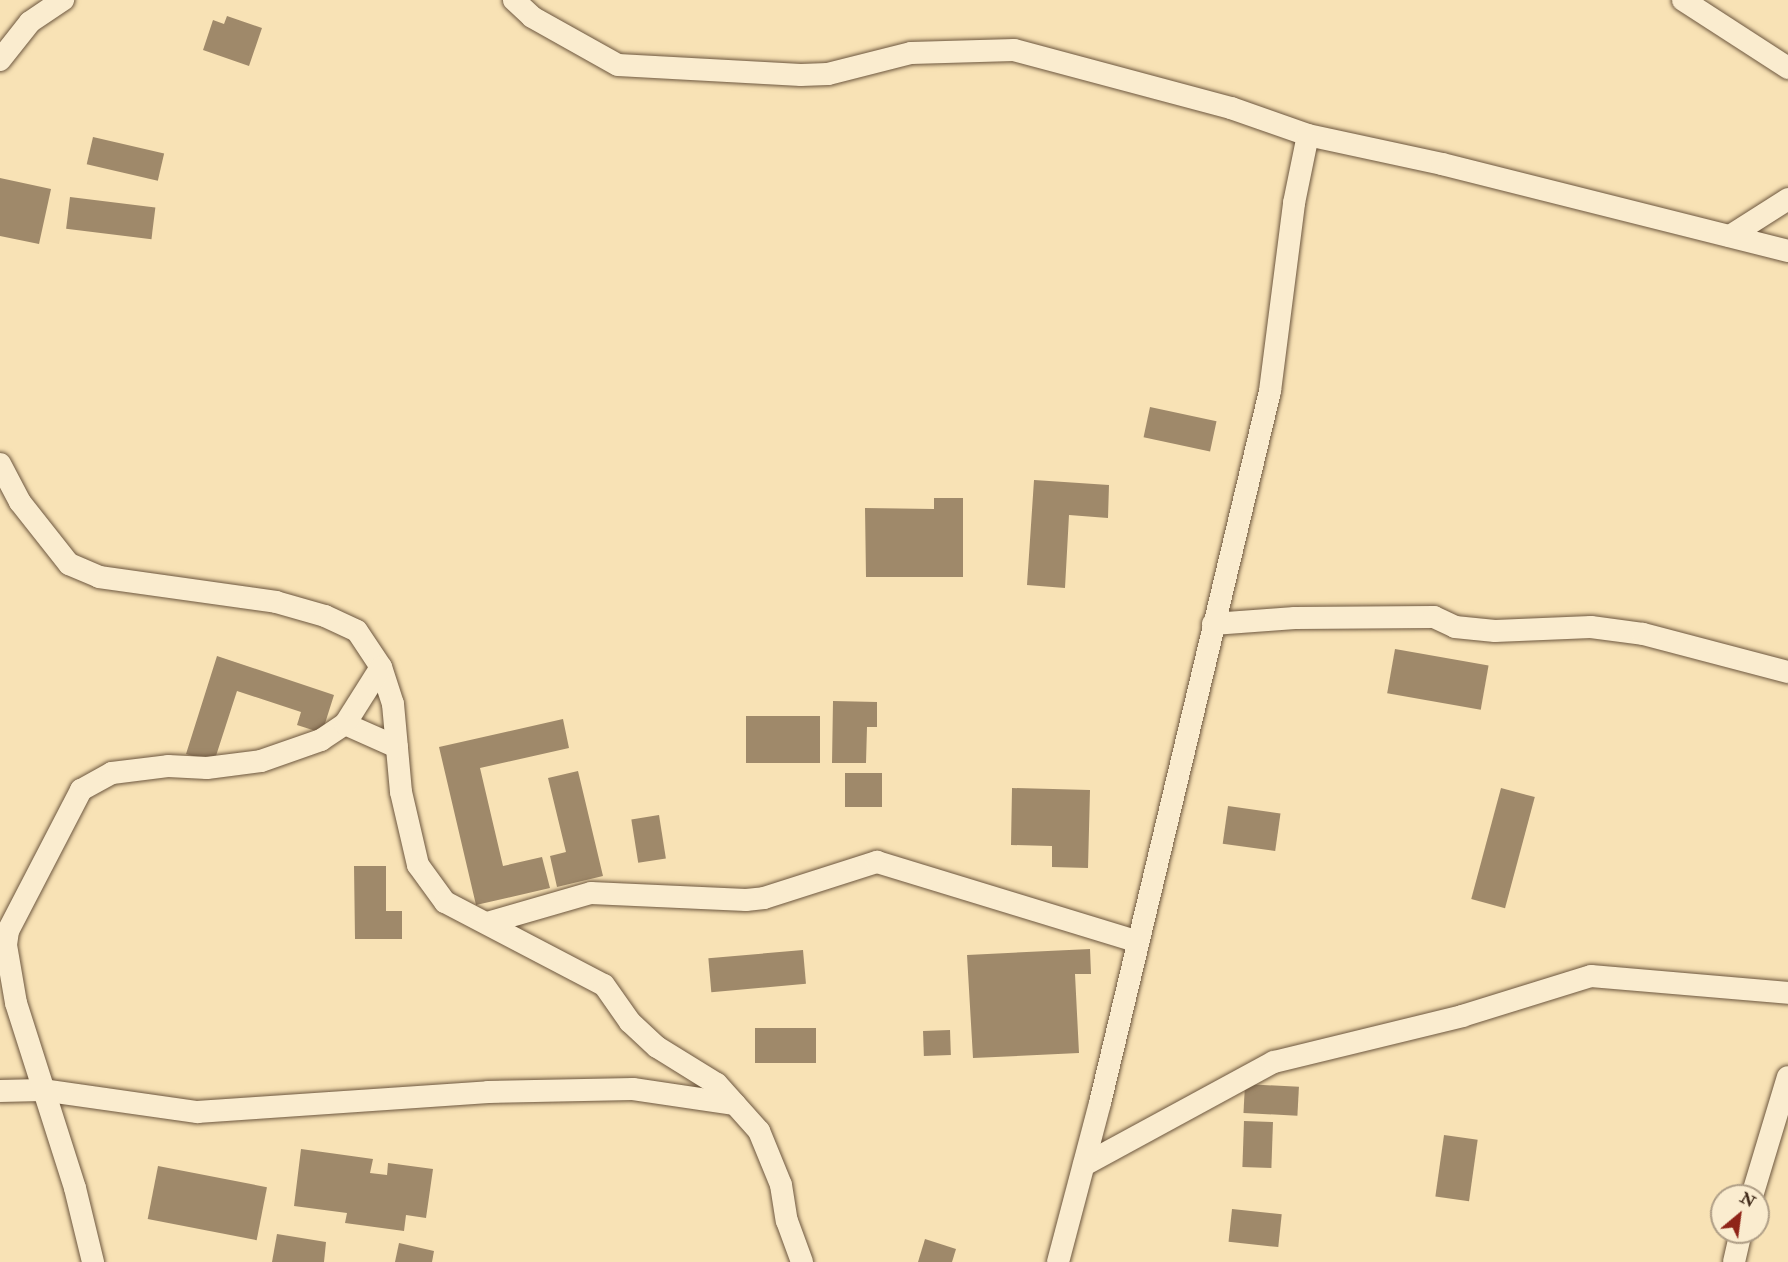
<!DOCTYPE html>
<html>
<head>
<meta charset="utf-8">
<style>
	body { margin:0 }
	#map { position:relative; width:1788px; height:1262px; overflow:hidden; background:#f8e2b5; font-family:"IM FELL Double Pica",serif }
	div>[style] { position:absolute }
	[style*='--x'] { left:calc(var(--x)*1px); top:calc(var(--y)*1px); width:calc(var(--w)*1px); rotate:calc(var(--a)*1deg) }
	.building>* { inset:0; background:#9f896a; transform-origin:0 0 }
	.roads { filter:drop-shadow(0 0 2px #6d573f) drop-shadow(0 0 2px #6d573f) }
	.minor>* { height:22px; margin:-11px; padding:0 11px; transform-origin:11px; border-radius:11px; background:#faeccf }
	span { translate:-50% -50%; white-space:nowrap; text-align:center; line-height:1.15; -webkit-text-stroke:4.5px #faeccf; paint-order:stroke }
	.north { position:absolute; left:1710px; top:1184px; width:60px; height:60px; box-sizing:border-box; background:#faeccf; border:2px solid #af9e86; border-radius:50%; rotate:29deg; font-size:16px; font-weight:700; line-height:24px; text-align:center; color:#3f2918 }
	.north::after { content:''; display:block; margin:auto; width:21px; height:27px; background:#8f2418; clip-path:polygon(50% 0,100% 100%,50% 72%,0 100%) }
</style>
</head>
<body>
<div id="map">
	<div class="building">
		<div style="clip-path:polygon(227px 16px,262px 28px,249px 66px,203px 50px,213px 20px,224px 24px)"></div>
		<div style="left:93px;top:137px;width:73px;height:28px;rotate:13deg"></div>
		<div style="clip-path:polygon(0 178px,51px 189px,39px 244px,0 236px)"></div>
		<div style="left:70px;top:197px;width:86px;height:32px;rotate:7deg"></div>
		<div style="left:1150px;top:407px;width:68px;height:31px;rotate:12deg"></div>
		<div style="clip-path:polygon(1034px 480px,1109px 485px,1108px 518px,1069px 515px,1065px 588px,1027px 585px)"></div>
		<div style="clip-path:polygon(934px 498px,963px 498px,963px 577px,866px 577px,865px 508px,934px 509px)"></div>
		<div style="left:1395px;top:649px;width:95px;height:45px;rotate:10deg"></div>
		<div style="clip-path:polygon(217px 656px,334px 695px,322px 733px,297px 725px,301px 712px,237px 691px,214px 762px,186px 754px)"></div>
		<div style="clip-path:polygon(833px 701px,877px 702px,877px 727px,867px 727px,866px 763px,832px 763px)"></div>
		<div style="left:746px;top:716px;width:74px;height:47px"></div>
		<div style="clip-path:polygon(563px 719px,569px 748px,480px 768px,503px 866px,542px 857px,550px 888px,476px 905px,439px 747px)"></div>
		<div style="clip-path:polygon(578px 771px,603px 876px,557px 887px,550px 856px,566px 852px,548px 778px)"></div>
		<div style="left:882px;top:773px;width:34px;height:37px;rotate:90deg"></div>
		<div style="clip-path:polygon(1012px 788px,1090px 790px,1088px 868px,1052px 867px,1052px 846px,1011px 845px)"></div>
		<div style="left:1501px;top:788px;width:35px;height:115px;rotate:15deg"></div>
		<div style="left:1228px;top:806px;width:53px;height:38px;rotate:8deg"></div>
		<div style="left:659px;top:815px;width:44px;height:28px;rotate:81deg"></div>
		<div style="clip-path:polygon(354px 866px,386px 866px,386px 911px,402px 911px,402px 939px,355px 939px)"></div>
		<div style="clip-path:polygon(1090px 949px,1091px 974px,1075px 974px,1079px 1053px,973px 1058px,967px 955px)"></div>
		<div style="left:803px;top:950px;width:34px;height:95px;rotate:85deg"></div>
		<div style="left:816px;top:1028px;width:35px;height:61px;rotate:90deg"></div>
		<div style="left:950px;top:1030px;width:25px;height:27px;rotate:88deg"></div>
		<div style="left:1245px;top:1084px;width:54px;height:29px;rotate:3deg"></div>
		<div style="left:1244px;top:1121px;width:29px;height:46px;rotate:2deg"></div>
		<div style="left:1444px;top:1135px;width:34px;height:62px;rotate:8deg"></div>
		<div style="clip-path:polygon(301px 1149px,373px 1159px,370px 1173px,387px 1175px,388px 1163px,433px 1169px,426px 1218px,406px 1215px,404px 1231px,345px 1223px,347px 1213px,294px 1206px)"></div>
		<div style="left:158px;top:1166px;width:111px;height:54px;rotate:11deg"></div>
		<div style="left:1232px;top:1209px;width:50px;height:33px;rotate:6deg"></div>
		<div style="clip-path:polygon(277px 1234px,326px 1242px,324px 1262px,272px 1262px)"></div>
		<div style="clip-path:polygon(925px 1239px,956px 1249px,952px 1262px,918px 1262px)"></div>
		<div style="clip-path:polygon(399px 1243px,434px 1251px,432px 1262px,395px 1262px)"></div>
	</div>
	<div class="roads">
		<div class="minor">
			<div style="--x:514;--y:0;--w:25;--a:43"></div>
			<div style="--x:532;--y:17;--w:98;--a:29.2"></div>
			<div style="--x:618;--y:65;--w:183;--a:3.1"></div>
			<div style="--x:801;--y:75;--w:27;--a:-2"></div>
			<div style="--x:828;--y:74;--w:86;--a:-14.2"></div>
			<div style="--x:911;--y:53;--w:103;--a:-1.7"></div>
			<div style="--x:1014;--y:50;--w:225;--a:15"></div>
			<div style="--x:1231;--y:108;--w:82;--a:19.3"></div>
			<div style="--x:1308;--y:135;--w:137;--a:12.2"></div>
			<div style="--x:1442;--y:164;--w:357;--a:14.1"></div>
			<div style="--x:1683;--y:0;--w:125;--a:32.9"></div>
			<div style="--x:0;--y:60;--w:48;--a:-51.7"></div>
			<div style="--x:30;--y:22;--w:40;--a:-34"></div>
			<div style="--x:1730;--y:236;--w:69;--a:-32.5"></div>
			<div style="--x:0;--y:464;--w:43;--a:62.2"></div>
			<div style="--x:20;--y:502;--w:79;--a:51.7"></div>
			<div style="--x:69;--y:564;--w:33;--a:23"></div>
			<div style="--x:99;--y:577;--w:179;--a:8"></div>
			<div style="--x:276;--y:602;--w:51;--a:15.9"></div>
			<div style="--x:325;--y:616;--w:35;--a:25"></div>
			<div style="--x:357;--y:631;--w:43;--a:56.3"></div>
			<div style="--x:381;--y:667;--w:39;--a:72"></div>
			<div style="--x:393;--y:704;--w:88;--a:84.8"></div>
			<div style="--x:401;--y:792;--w:75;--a:76.9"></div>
			<div style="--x:418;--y:865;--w:46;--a:53.9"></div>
			<div style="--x:445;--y:902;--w:179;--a:27.6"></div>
			<div style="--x:604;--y:985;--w:45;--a:54.9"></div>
			<div style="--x:630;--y:1022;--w:37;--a:43"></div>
			<div style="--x:657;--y:1047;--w:70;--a:31.7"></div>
			<div style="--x:717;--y:1084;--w:63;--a:48.2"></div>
			<div style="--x:759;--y:1131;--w:58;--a:67.8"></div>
			<div style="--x:781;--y:1185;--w:36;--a:81"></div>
			<div style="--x:787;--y:1221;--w:44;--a:69.9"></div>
			<div style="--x:1213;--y:624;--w:82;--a:-4.2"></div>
			<div style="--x:1295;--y:618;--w:139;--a:-0.4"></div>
			<div style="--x:1434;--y:617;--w:23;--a:25"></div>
			<div style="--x:1455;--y:627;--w:40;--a:5.7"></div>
			<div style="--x:1495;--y:631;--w:96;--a:-2.4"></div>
			<div style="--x:1591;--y:627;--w:52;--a:7.7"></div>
			<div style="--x:1643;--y:634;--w:150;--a:14.7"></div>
			<div style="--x:345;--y:724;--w:57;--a:23.9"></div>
			<div style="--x:487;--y:923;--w:108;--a:-16.1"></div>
			<div style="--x:591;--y:893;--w:155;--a:2.6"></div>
			<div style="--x:746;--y:900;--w:18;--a:-6"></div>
			<div style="--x:764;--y:898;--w:119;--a:-17.7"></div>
			<div style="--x:877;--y:862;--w:273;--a:17"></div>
			<div style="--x:0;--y:1091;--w:42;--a:-1.4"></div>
			<div style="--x:42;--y:1090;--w:157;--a:8.1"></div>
			<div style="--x:197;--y:1112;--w:292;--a:-3.9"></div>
			<div style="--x:488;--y:1092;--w:145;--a:-1.2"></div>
			<div style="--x:633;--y:1089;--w:103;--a:8.4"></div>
			<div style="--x:1084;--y:1165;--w:216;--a:-28.5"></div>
			<div style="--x:1274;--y:1062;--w:194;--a:-13.7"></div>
			<div style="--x:1462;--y:1016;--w:135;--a:-17.2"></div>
			<div style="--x:1591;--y:976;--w:198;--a:4.9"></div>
			<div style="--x:1752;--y:1196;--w:124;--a:-73.2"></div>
			<div style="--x:93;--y:1262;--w:76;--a:-103.7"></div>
			<div style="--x:75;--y:1188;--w:194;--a:-107.7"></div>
			<div style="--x:16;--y:1003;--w:59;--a:-99.8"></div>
			<div style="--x:6;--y:945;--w:14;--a:-82"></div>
			<div style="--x:8;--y:931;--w:159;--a:-62.6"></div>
			<div style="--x:81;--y:790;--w:35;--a:-29"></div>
			<div style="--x:112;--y:773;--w:56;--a:-7.1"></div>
			<div style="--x:168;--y:766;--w:39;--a:3"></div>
			<div style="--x:207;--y:768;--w:54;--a:-7.4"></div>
			<div style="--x:261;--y:761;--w:64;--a:-19.3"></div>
			<div style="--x:321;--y:740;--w:29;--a:-34"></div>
			<div style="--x:345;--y:724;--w:67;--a:-57.7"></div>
			<div style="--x:1058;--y:1262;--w:164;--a:-75.2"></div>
			<div style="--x:1100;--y:1103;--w:732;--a:-76.57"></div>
			<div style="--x:1270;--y:391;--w:190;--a:-82.7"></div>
			<div style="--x:1294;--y:203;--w:69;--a:-78.4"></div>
			<div style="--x:1734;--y:1262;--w:31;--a:-77"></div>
		</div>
	</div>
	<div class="north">N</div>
</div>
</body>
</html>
